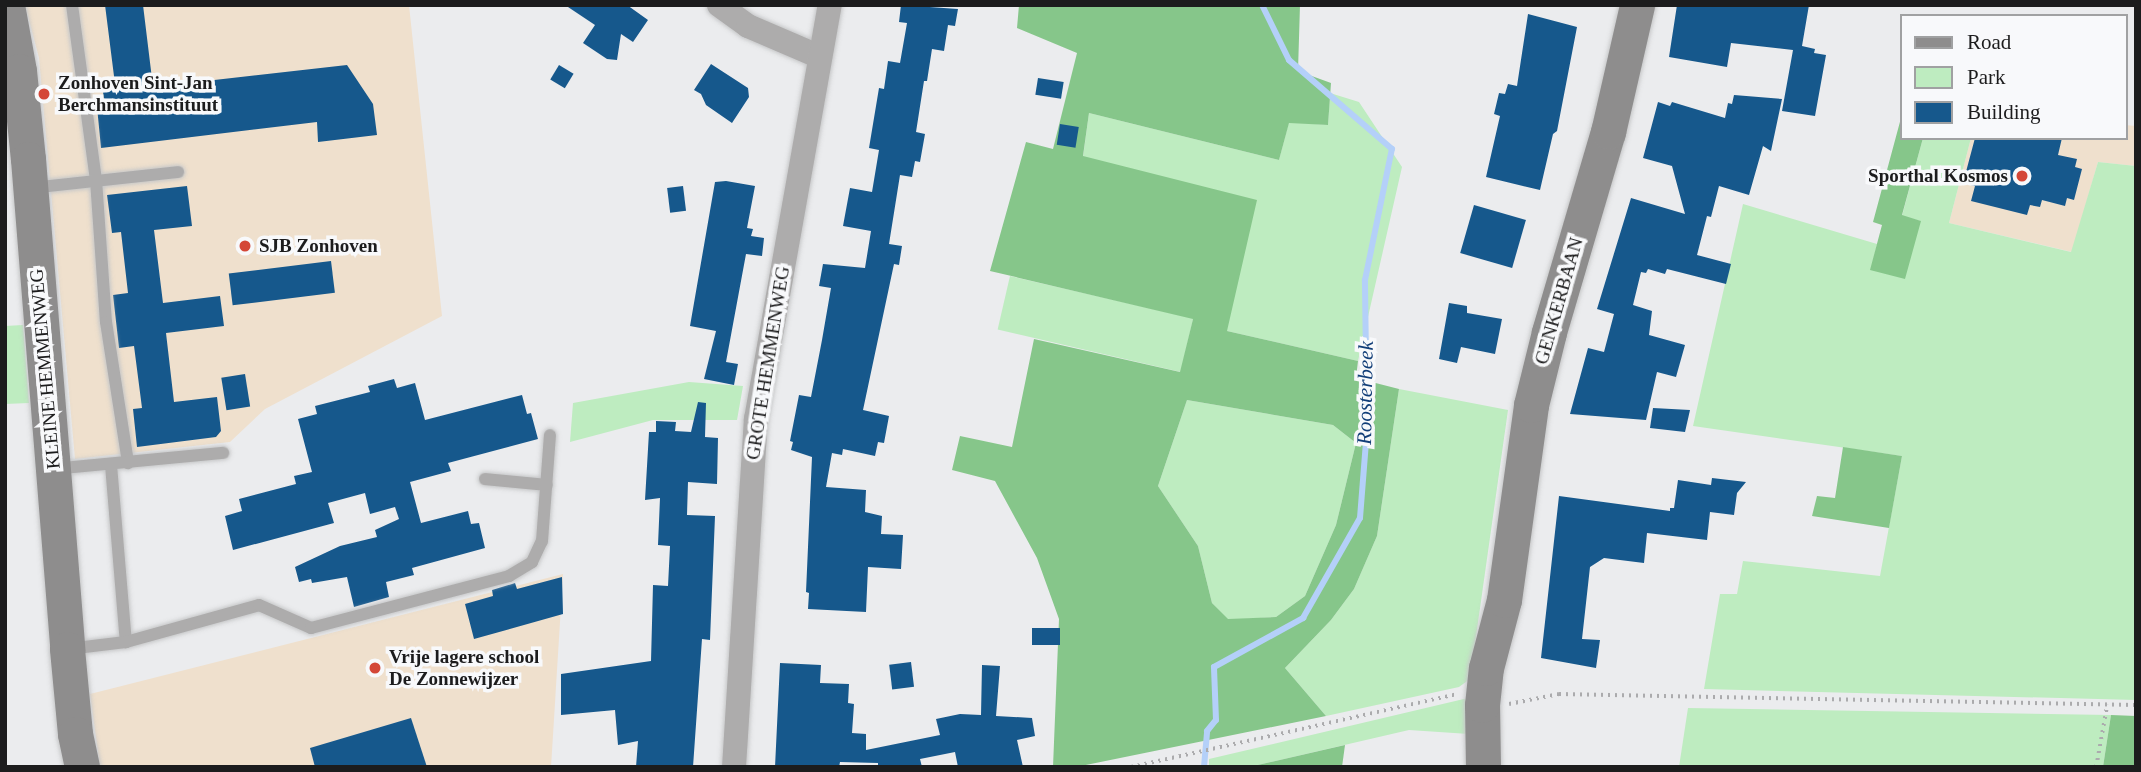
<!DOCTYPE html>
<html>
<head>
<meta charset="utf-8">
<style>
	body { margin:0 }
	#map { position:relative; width:2141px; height:772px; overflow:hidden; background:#ebecee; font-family:"Times New Roman",serif }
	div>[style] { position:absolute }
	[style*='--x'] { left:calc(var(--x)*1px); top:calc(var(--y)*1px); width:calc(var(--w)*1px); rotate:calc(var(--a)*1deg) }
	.education>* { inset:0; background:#efe0cd }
	.green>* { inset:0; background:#beecc0; transform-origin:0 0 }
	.forest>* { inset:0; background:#86c68a }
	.stream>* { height:6px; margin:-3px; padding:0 3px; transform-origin:3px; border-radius:3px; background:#b4d0f9 }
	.building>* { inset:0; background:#16588c; transform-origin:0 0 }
	.path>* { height:3.5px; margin-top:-1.75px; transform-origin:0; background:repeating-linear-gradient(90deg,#ababad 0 2px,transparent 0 7px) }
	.roads { filter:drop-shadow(0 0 2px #c6c7c8) drop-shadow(0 0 2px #c6c7c8) }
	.lane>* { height:12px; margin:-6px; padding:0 6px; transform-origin:6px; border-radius:6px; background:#adacac }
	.street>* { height:24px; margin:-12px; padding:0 12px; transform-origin:12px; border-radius:12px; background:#adacac }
	.secondary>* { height:35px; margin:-17.5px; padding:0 17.5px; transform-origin:17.5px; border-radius:17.5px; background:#8e8d8d }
	.dots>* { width:19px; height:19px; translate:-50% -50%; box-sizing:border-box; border:4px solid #f8f9fb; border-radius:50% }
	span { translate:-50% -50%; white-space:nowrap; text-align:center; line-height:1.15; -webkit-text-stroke:7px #f8f9fb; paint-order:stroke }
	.poi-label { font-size:19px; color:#1c1c1d; font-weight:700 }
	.left { translate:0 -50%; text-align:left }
	.right { translate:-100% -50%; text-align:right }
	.street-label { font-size:19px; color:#1c1c1d }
	.water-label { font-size:21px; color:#123e78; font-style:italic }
	.frame { position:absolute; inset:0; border:7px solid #1c1c1d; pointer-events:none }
	.legend { position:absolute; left:1900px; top:14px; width:228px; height:126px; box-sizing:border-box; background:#f8f9fb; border:2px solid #a0a1a2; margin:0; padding:9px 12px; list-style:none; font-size:21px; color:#1c1c1d }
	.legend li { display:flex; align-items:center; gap:14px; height:35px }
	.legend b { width:35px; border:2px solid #a0a1a2 }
</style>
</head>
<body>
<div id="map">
	<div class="education">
		<div style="clip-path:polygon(25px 5px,409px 5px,442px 316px,265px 409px,230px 442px,75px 459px,39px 58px)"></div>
		<div style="clip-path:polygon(2125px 125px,2136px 126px,2136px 166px,2098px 162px,2072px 252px,1949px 223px,1971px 138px,2125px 138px)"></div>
		<div style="clip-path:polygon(563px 574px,551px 767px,100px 767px,90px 694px)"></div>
	</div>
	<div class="green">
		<div style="clip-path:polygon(1330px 93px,1359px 102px,1402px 167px,1358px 361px,1227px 331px,1083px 157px,1089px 113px,1279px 160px,1289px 122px,1328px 125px)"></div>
		<div style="clip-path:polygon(1923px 138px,1971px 138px,1949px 223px,2071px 252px,2098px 162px,2136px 166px,2136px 700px,1704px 689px,1720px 594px,1737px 594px,1743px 561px,1880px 576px,1902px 456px,1693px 426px,1743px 204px,1877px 244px,1871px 270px,1920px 221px,1902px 216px)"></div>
		<div style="left:1010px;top:276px;width:188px;height:55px;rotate:13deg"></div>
		<div style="clip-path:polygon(23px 325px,29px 403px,5px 404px,5px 326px)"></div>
		<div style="clip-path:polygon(689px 382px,743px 386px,737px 420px,653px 420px,570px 442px,573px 403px)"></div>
		<div style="clip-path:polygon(1399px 389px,1508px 410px,1470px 679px,1459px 687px,1326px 716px,1285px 668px,1331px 620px,1354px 589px,1377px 536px)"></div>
		<div style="clip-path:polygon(1187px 400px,1333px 425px,1356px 443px,1336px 525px,1305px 596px,1276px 617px,1228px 620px,1212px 603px,1198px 546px,1158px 486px)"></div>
		<div style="clip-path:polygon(1468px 698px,1469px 734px,1409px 730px,1249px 767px,1209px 767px,1209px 759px)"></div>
		<div style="clip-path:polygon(1688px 708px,2111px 715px,2103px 767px,1679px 767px)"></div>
	</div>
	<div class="forest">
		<div style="clip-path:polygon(evenodd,1019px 5px,1300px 5px,1298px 71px,1331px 83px,1328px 125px,1289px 123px,1279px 160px,1089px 113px,1083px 156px,1257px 200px,1227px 331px,1358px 361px,1356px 378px,1399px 389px,1377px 536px,1354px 589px,1331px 620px,1285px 668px,1326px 716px,1076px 767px,1053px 767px,1059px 619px,1037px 558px,995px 481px,952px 470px,960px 436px,1012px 447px,1034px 339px,1180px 372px,1193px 319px,990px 271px,1026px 142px,1053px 149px,1077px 53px,1017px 28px,1019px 5px,1187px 400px,1333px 425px,1356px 443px,1336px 525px,1305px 596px,1276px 617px,1228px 619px,1212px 603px,1198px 546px,1158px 486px,1187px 400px)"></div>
		<div style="clip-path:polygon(1901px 118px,1901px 138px,1923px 138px,1902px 215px,1921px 221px,1905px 279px,1870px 270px,1882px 225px,1873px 222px)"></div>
		<div style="clip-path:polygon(1843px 447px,1902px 456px,1889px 528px,1812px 516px,1817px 496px,1835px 498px)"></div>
		<div style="clip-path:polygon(2111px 715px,2136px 716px,2136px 767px,2103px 767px)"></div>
		<div style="clip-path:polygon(1345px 745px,1342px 767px,1249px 767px)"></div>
	</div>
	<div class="stream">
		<div style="--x:1204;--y:767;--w:36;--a:-85"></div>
		<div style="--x:1207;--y:731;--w:14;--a:-51"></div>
		<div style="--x:1216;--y:720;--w:53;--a:-92.2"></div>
		<div style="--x:1214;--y:667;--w:102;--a:-28.8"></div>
		<div style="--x:1303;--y:618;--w:115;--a:-60.3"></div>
		<div style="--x:1360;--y:518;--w:88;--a:-85.5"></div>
		<div style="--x:1367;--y:430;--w:150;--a:-90.8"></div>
		<div style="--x:1365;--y:280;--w:134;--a:-78.4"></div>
		<div style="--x:1392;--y:149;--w:136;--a:-139.2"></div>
		<div style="--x:1289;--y:60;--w:61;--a:-116.1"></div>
	</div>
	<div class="building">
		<div style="clip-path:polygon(105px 5px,143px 5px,153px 87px,347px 65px,373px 104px,377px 135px,318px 142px,317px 122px,101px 148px,97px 107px,105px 106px,102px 85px,115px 84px)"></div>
		<div style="clip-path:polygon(565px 5px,627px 5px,648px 20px,633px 42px,621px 34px,617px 60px,607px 59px,583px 43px,595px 25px)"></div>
		<div style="clip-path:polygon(901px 5px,958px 9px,955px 26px,948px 25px,944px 51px,932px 49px,927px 81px,924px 81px,916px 132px,925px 134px,920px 162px,915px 161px,912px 177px,900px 175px,889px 244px,902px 246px,899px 265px,894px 264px,863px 410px,889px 416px,884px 443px,878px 442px,875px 456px,843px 449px,842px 455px,832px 453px,826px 487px,866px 490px,865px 512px,882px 516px,881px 534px,903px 535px,901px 569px,868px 567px,866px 612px,808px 609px,809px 593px,806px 592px,812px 457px,791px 450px,793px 442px,790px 441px,799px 395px,811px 397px,822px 340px,831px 288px,819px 286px,823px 264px,865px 268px,871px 231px,843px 226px,850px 188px,872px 192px,879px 150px,869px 148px,879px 88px,884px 89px,888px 61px,900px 63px,907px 23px,899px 22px)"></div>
		<div style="clip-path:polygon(1677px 5px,1809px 5px,1802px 46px,1815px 49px,1814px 53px,1826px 55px,1815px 116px,1782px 111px,1793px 50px,1731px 43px,1727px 67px,1669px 57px)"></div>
		<div style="clip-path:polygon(1528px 14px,1577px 27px,1557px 131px,1553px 134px,1540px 190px,1486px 177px,1500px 116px,1494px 114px,1499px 93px,1505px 94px,1508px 84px,1517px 86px)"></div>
		<div style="clip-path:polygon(711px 64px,748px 88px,749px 97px,732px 123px,706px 105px,701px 94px,694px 90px)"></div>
		<div style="left:559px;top:65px;width:17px;height:17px;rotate:31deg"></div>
		<div style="left:1038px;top:78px;width:26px;height:17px;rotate:9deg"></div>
		<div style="clip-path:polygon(1734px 95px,1782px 99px,1771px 151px,1763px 146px,1749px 195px,1719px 186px,1711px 217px,1707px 216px,1697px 255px,1731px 264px,1726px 284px,1667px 269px,1665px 274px,1648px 269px,1646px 273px,1641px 272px,1633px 305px,1652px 311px,1649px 335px,1685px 345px,1676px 377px,1657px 372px,1646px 420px,1570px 414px,1588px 348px,1604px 352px,1614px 314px,1597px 309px,1631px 198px,1685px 214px,1672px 166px,1643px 158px,1658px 102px,1670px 106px,1672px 102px,1725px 118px,1728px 103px,1732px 104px)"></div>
		<div style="left:1060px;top:124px;width:19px;height:21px;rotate:9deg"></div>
		<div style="clip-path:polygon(1975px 138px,2062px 138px,2058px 155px,2077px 159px,2075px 167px,2082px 169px,2074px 200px,2067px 198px,2065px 206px,2042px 200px,2040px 207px,2030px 205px,2027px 215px,1971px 201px,1975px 186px,1963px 183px)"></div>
		<div style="clip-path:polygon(726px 181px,755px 186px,747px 228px,753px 229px,751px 236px,764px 238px,762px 256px,746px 254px,726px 362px,738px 364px,734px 385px,704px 379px,716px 331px,690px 326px,715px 182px)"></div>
		<div style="clip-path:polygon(187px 186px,192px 226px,154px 230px,163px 303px,220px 296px,224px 326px,166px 333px,174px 402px,217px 397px,221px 431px,216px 437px,137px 447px,133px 409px,142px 408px,134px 346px,119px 348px,113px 295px,128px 293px,121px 232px,112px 233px,107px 195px)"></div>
		<div style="left:683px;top:186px;width:25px;height:16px;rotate:83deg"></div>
		<div style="left:1474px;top:205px;width:54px;height:50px;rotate:16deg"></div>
		<div style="left:331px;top:261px;width:32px;height:103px;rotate:83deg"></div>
		<div style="clip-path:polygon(1449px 303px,1467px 306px,1467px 313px,1502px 319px,1495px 354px,1461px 347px,1457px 363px,1439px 359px)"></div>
		<div style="left:245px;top:374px;width:33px;height:24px;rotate:81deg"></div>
		<div style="clip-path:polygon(394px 379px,397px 388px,415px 383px,425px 420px,522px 395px,527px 414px,531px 413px,538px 439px,448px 463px,451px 471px,410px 482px,421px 523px,468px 511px,471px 524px,479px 523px,485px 548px,412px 568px,414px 575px,386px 582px,389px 597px,354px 607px,347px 577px,312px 583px,311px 579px,299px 582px,295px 567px,340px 546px,377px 537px,375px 530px,399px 519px,395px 507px,370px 514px,365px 493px,328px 503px,334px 523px,233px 550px,225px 516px,242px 511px,239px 499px,296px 484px,294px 476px,312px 472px,298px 419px,317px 414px,315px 406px,370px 392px,368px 386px)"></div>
		<div style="clip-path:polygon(698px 402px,706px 403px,705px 437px,718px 438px,717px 484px,688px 482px,687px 515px,715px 516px,710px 640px,702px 639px,693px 767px,636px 767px,638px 741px,618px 745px,615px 710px,561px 715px,561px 674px,651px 661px,653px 585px,668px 586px,670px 546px,658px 545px,660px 498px,645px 500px,649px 432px,656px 432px,656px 421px,676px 422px,675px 431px,691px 432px)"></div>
		<div style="clip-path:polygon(1653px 408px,1690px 410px,1685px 432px,1650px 428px)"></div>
		<div style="clip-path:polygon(1712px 478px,1746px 482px,1737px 493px,1734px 515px,1710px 512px,1707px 540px,1647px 533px,1644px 563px,1604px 558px,1590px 567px,1582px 639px,1600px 640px,1596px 668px,1541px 658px,1559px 496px,1670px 511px,1670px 508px,1674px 508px,1678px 480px,1711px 485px)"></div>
		<div style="clip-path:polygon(562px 577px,563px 614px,474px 639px,465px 604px,493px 596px,492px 590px,515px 583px,517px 589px)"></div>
		<div style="left:1032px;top:628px;width:28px;height:17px"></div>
		<div style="left:911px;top:662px;width:25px;height:22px;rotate:83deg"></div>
		<div style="clip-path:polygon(780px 663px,821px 665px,820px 683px,849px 684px,848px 703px,854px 704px,852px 733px,866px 734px,866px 750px,940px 735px,936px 719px,960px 714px,981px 715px,982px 665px,1000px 666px,996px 716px,1032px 718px,1035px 736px,1017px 740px,1023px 767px,958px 767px,955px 752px,920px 759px,922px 767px,878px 767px,878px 763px,840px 762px,839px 767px,775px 767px)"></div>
		<div style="clip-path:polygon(411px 718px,427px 767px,315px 767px,310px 748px)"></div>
	</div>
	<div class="path">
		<div style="--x:1509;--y:704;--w:51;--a:-11.3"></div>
		<div style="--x:1559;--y:694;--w:577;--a:1.09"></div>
		<div style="--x:1131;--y:767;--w:334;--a:-12.6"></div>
		<div style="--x:2096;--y:767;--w:63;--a:-79.9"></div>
	</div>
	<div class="roads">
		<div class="lane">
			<div style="--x:72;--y:5;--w:177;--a:82.2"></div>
			<div style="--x:96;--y:180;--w:142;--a:86"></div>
			<div style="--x:106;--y:322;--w:143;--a:81.1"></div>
			<div style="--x:31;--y:188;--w:148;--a:-6.2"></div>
			<div style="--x:111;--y:465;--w:178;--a:85.2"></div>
			<div style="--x:53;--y:469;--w:171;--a:-5.4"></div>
			<div style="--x:485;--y:479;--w:62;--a:5.5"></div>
			<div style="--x:68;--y:649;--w:58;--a:-6.9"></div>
			<div style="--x:126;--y:642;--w:138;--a:-15.5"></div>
			<div style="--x:259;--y:605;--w:57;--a:23.9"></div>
			<div style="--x:311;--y:628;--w:205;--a:-14.7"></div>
			<div style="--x:509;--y:576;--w:27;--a:-31"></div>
			<div style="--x:532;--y:562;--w:23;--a:-65"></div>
			<div style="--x:542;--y:541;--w:106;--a:-85.7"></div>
		</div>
		<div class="street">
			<div style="--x:719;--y:5;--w:36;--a:36"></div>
			<div style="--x:748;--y:26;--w:78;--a:23.3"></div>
			<div style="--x:734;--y:767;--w:349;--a:-86.4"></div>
			<div style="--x:756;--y:419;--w:421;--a:-79.9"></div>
		</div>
		<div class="secondary">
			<div style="--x:7;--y:5;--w:67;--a:79.7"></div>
			<div style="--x:19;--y:71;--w:88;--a:84.2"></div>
			<div style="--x:28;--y:159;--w:492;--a:85.4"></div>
			<div style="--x:67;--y:649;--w:85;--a:84.6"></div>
			<div style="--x:75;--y:734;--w:34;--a:78"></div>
			<div style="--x:1483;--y:767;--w:62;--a:-90.9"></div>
			<div style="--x:1482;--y:705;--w:37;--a:-84"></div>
			<div style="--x:1486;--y:668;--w:70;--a:-75.2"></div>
			<div style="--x:1504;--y:600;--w:197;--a:-82.1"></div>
			<div style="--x:1531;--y:405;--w:75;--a:-76.1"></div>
			<div style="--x:1549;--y:332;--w:209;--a:-73.6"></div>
			<div style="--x:1608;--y:132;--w:130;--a:-77.1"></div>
		</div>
	</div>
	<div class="dots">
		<div style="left:44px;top:94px;background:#d44737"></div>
		<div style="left:2022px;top:176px;background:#d44737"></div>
		<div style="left:245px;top:246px;background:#d44737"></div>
		<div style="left:375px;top:668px;background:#d44737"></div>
	</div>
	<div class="poi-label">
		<span class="left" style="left:58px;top:94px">Zonhoven Sint-Jan<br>Berchmansinstituut</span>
		<span class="right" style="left:2008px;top:176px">Sporthal Kosmos</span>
		<span class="left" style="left:259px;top:246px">SJB Zonhoven</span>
		<span class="left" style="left:389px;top:668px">Vrije lagere school<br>De Zonnewijzer</span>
	</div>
	<div class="street-label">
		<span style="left:1559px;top:301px;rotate:-74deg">GENKERBAAN</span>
		<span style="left:768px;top:363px;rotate:-81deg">GROTE HEMMENWEG</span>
		<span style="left:45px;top:369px;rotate:-95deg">KLEINE HEMMENWEG</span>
	</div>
	<div class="water-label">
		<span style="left:1365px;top:393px;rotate:-89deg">Roosterbeek</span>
	</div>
	<div class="frame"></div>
	<ul class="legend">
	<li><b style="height:9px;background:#8e8d8d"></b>Road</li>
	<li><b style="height:19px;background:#beecc0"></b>Park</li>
	<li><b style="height:19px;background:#16588c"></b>Building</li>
	</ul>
</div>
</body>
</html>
